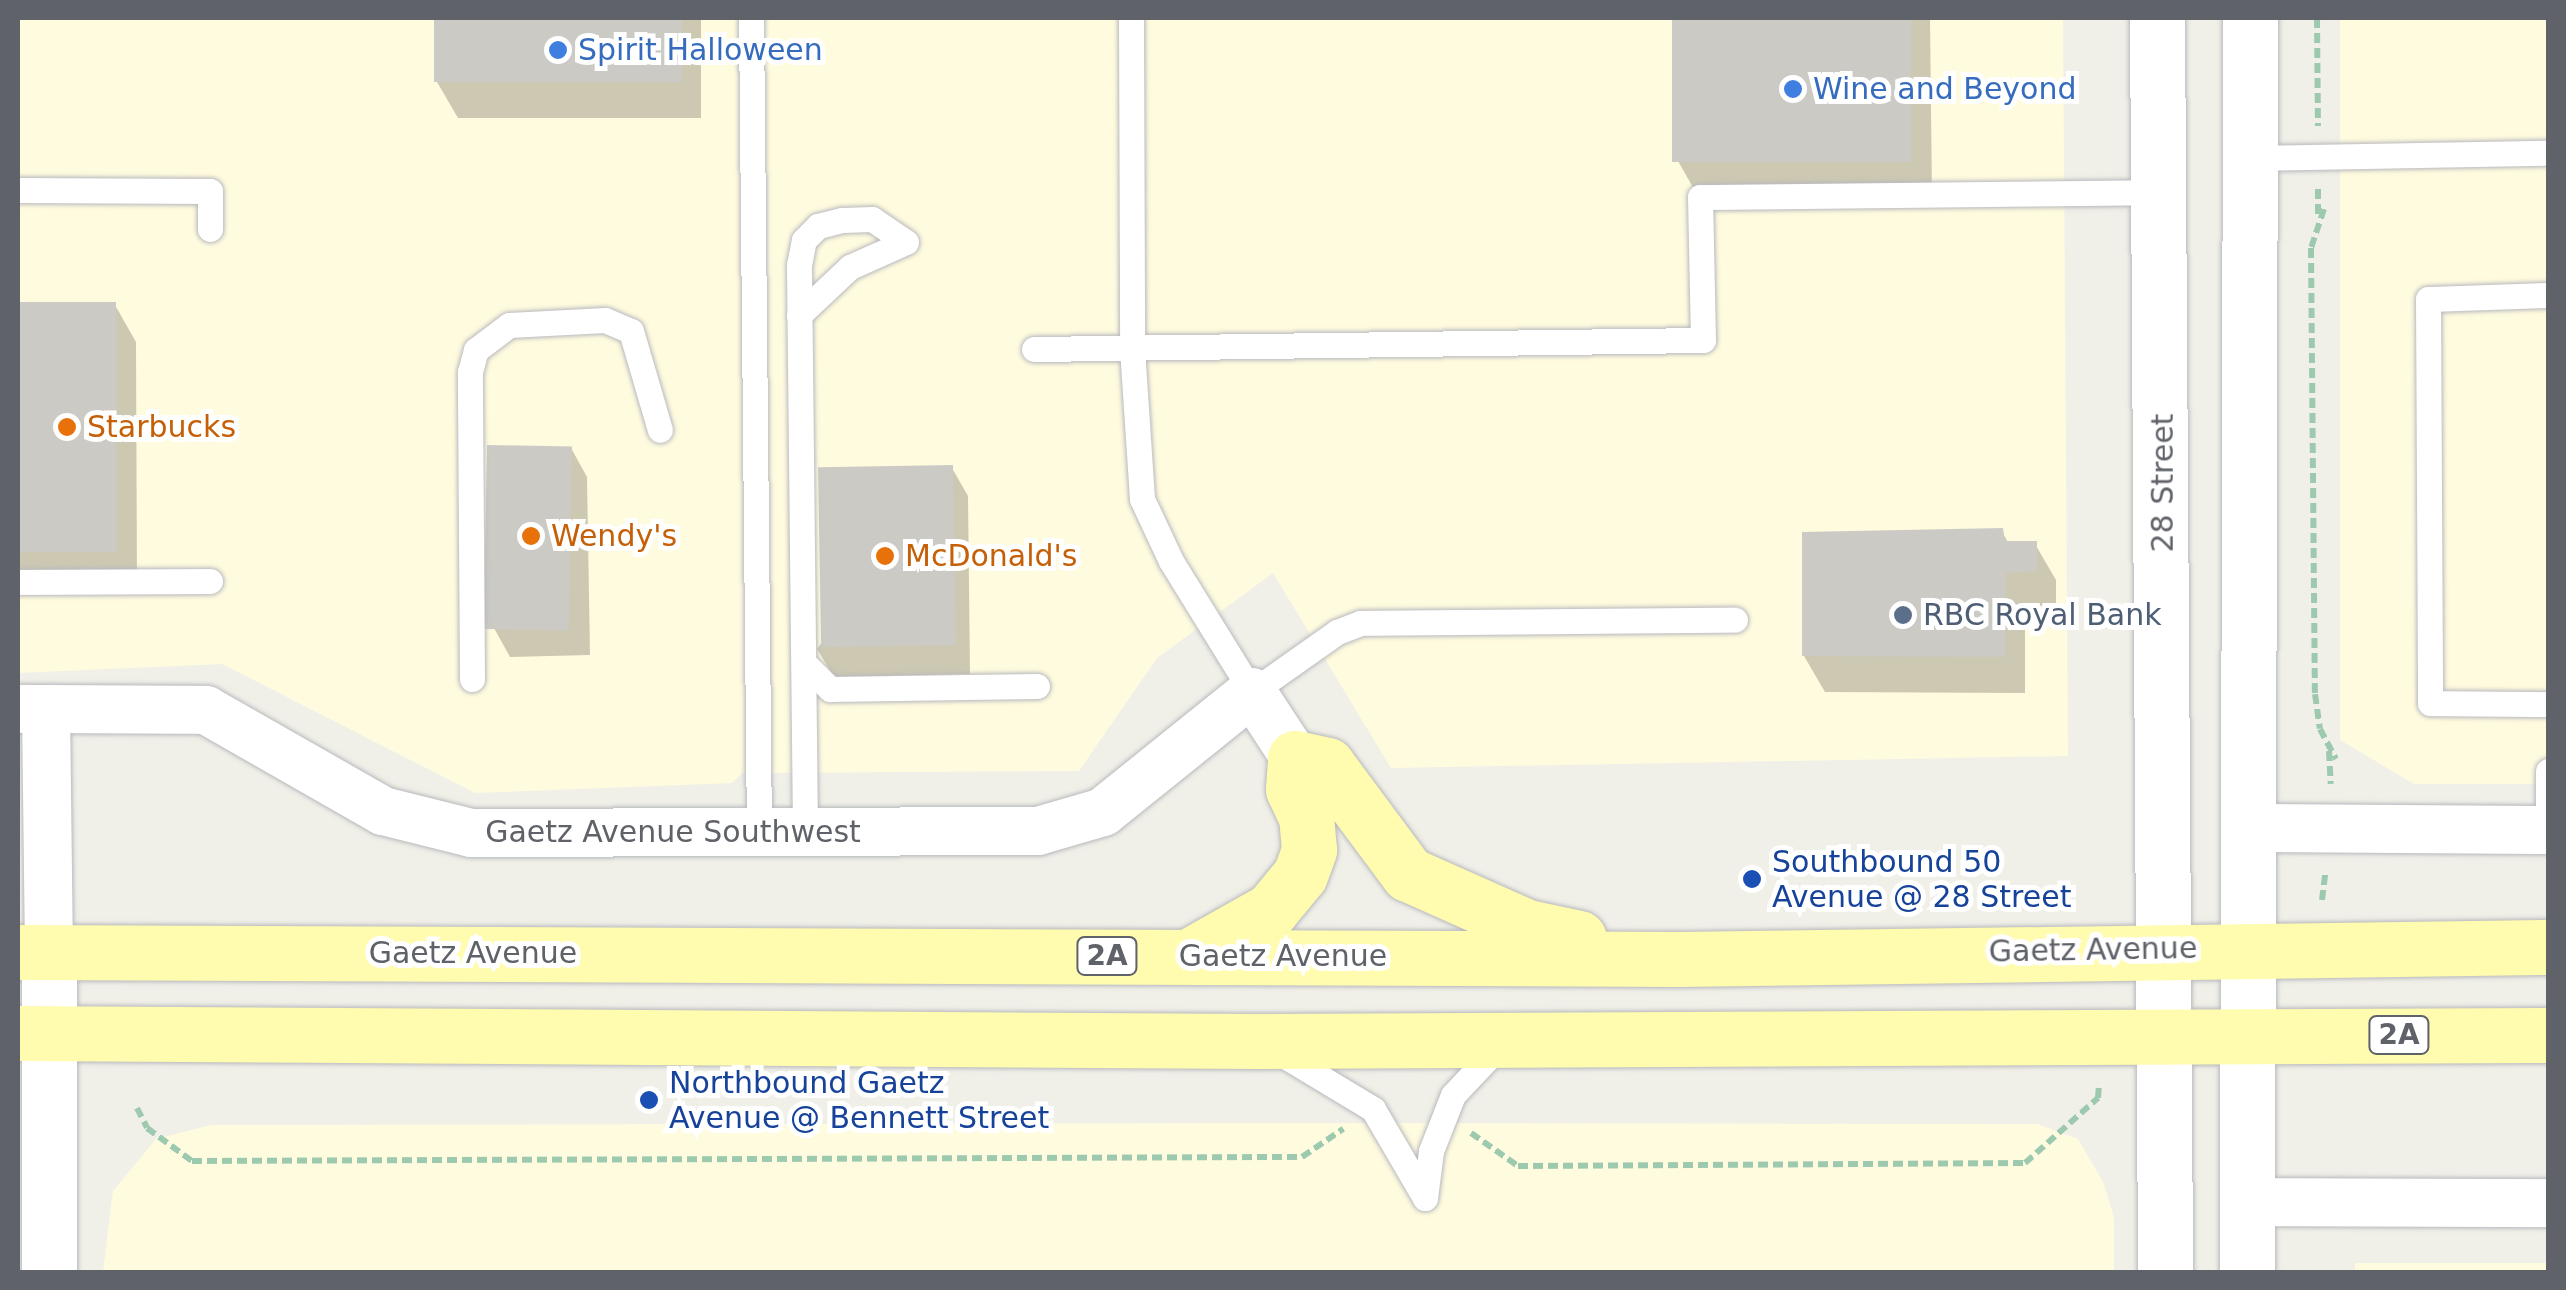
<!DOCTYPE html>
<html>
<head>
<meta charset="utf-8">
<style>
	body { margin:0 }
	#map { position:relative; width:2566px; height:1290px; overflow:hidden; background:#f1f0e8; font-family:"DejaVu Sans",sans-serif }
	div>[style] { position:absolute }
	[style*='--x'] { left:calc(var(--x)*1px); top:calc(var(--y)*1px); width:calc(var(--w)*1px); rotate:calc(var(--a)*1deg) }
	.commercial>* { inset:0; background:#fffbdf; transform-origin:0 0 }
	.shadow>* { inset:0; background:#0003 }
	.building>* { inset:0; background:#cccac5; transform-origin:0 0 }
	.path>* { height:6px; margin-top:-3px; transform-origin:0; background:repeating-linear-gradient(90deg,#9dcaaf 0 10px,transparent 0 15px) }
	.roads { filter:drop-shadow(0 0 2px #b8b9be) drop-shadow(0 0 2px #b8b9be) }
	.service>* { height:25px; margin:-12.5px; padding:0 12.5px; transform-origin:12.5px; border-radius:12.5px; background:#fff }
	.minor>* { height:48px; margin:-24px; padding:0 24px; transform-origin:24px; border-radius:24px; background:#fff }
	.tertiary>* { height:55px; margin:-27.5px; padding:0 27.5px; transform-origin:27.5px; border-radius:27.5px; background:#fff }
	.primary>* { height:55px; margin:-27.5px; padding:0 27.5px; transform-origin:27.5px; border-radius:27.5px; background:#fffbaf }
	.dots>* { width:28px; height:28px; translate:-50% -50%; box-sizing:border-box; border:5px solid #fff; border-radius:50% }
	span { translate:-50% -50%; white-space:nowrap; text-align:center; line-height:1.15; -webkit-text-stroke:10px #fff; paint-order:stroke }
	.shield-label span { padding:2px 8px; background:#fff; border:2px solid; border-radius:8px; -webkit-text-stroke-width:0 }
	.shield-label { font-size:28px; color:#5f6268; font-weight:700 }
	.shop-label { font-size:30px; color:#366cbe }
	.left { translate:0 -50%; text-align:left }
	.food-label { font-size:30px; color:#c56008 }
	.street-label { font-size:30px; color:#5f6268 }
	.service-label { font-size:30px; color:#4e5e75 }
	.transit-label { font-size:30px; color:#164399 }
	.frame { position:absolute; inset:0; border:20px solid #5f6268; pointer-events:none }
</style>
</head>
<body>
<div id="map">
	<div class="commercial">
		<div style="clip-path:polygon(18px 18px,2063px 18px,2068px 756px,1391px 768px,1273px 573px,1157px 658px,1079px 771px,742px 773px,732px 783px,475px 793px,222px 664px,18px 673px)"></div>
		<div style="clip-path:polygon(2340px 18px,2548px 18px,2548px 784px,2414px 784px,2340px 740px)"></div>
		<div style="clip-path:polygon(1290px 1123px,2037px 1124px,2078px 1139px,2103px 1182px,2114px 1217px,2114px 1272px,103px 1272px,113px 1191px,156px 1139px,211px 1125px)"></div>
		<div style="left:2548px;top:1263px;width:9px;height:193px;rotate:90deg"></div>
	</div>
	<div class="shadow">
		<div style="clip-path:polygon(437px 18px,701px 18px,701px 118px,458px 118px,437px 82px)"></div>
		<div style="clip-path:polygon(1675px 18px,1930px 18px,1932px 197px,1699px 198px,1678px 161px)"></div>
		<div style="clip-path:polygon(18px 305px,115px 305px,136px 342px,137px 588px,29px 588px,18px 568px)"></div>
		<div style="clip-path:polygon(571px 448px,587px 477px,590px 655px,510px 657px,494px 628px)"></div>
		<div style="clip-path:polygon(952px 468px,968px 496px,970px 674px,834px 677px,817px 649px)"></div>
		<div style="clip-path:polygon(2001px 530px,2009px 544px,2035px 544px,2056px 580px,2056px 607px,2025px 610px,2025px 693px,1825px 692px,1804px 656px)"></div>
	</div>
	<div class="building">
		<div style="left:434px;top:18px;width:248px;height:64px"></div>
		<div style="left:1672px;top:18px;width:239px;height:144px"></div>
		<div style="left:116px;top:302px;width:250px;height:98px;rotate:90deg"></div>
		<div style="left:487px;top:445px;width:85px;height:184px;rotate:1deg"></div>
		<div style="left:953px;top:465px;width:180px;height:135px;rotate:89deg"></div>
		<div style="clip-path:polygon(2003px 528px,2005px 541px,2037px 541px,2037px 571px,2006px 573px,2005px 657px,1802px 656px,1802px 532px)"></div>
	</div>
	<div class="path">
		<div style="--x:2317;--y:18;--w:108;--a:89.5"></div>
		<div style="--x:2318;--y:189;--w:27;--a:90"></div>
		<div style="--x:2324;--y:209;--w:41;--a:108.4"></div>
		<div style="--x:2311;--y:248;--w:446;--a:89.5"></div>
		<div style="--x:2315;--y:694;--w:35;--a:82"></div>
		<div style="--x:2320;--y:729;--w:34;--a:62"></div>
		<div style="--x:2329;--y:751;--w:33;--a:87"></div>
		<div style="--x:2322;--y:900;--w:26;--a:-83"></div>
		<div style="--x:137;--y:1108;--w:22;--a:63"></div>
		<div style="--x:147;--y:1128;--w:56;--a:36.3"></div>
		<div style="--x:192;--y:1161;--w:1110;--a:-0.21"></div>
		<div style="--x:1302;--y:1157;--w:50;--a:-34.3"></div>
		<div style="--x:1471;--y:1133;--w:57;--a:35.1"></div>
		<div style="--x:1518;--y:1166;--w:507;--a:-0.34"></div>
		<div style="--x:2025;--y:1163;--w:98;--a:-41.7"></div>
		<div style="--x:2098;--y:1098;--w:15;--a:-86"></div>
	</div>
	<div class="roads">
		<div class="service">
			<div style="--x:751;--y:18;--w:815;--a:89.44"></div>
			<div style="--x:1131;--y:18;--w:330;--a:89.8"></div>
			<div style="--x:1132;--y:348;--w:151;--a:86.2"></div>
			<div style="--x:1142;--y:499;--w:68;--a:64.9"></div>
			<div style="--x:1171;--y:561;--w:154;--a:58.3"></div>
			<div style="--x:1252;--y:692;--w:104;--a:-35.2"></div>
			<div style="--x:1337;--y:632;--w:25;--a:-21"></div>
			<div style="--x:1360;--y:623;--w:375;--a:-0.5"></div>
			<div style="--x:2250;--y:158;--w:298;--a:-1"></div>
			<div style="--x:18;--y:190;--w:192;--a:0.3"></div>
			<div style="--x:210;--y:191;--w:38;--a:90"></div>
			<div style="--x:2548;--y:295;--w:120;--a:178.1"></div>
			<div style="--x:2428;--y:299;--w:404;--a:89.7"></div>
			<div style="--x:2430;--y:703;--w:118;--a:0.5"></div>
			<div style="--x:799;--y:315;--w:70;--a:-43.3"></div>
			<div style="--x:850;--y:267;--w:61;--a:-24.1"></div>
			<div style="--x:1034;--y:349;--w:669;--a:-0.77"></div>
			<div style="--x:1703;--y:340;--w:143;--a:-91.2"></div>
			<div style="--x:1700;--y:197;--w:461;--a:-0.6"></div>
			<div style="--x:18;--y:582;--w:192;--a:-0.3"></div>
			<div style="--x:804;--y:663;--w:37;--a:45"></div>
			<div style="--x:830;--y:689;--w:207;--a:-0.8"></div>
			<div style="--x:472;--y:679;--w:307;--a:-90.4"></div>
			<div style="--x:470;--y:372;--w:23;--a:-75"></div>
			<div style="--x:476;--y:350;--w:41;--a:-37.1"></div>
			<div style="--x:509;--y:325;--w:96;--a:-3"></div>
			<div style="--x:605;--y:320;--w:28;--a:23"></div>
			<div style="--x:631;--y:331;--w:103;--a:73.7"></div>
			<div style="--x:2548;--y:830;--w:59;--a:-90"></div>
			<div style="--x:805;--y:832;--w:567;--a:-90.61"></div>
			<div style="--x:799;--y:265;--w:25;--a:-79"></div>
			<div style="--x:804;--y:240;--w:20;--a:-45"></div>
			<div style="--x:818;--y:226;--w:25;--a:-14"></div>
			<div style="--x:842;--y:220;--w:30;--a:-2"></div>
			<div style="--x:872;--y:219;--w:41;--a:34.1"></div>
			<div style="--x:1280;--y:1053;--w:109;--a:31.1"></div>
			<div style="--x:1373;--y:1109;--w:103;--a:59.7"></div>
			<div style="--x:1425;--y:1198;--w:47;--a:-82.7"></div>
			<div style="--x:1431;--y:1151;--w:60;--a:-68.6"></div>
			<div style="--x:1453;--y:1095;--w:73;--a:-46.7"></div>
		</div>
		<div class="minor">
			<div style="--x:18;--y:709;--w:188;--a:0.3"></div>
			<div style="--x:206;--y:710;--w:204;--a:29.7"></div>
			<div style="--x:383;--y:811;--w:91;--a:14"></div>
			<div style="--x:471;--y:833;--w:567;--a:-0.2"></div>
			<div style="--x:1038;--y:831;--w:68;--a:-16.3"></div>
			<div style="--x:1103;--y:812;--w:191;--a:-38.8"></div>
			<div style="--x:1252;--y:692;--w:79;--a:56.9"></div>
			<div style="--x:46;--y:709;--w:243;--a:89.3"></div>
			<div style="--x:2251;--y:828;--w:297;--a:0.4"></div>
			<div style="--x:2247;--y:1202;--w:301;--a:0.2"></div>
		</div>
		<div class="tertiary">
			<div style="--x:2157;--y:18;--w:1254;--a:89.63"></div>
			<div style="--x:49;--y:952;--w:320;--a:90"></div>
			<div style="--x:2247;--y:1272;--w:1254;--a:-89.86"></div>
		</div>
		<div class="primary">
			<div style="--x:18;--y:952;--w:1660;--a:0.24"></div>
			<div style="--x:1678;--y:959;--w:870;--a:-0.79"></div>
			<div style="--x:1193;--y:954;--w:90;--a:-29.4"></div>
			<div style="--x:1271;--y:910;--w:45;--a:-50.4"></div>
			<div style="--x:1300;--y:875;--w:27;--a:-70"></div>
			<div style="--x:1309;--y:850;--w:33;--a:-95"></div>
			<div style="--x:1306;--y:817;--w:31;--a:-115"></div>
			<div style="--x:1293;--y:789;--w:31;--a:-86"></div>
			<div style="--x:1295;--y:758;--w:33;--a:12"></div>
			<div style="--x:1327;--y:765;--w:136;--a:53.4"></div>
			<div style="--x:1408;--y:874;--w:130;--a:24"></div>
			<div style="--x:1527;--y:927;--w:53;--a:11.9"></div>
			<div style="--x:18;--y:1033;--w:1240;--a:0.37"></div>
			<div style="--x:1258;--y:1041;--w:1290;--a:-0.27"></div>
		</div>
	</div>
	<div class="dots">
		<div style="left:558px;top:50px;background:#3f7fe0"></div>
		<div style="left:1793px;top:89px;background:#3f7fe0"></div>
		<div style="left:67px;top:427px;background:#e8710a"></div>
		<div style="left:531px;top:536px;background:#e8710a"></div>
		<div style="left:885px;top:556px;background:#e8710a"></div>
		<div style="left:1903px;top:615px;background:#5c6f8a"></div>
		<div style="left:1752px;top:879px;background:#1a4fb4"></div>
		<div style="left:649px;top:1100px;background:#1a4fb4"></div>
	</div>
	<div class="shield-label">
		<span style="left:1107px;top:956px">2A</span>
		<span style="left:2399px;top:1035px">2A</span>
	</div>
	<div class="shop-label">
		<span class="left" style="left:578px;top:50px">Spirit Halloween</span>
		<span class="left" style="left:1813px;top:89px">Wine and Beyond</span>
	</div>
	<div class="food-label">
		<span class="left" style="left:87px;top:427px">Starbucks</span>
		<span class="left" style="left:551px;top:536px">Wendy's</span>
		<span class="left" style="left:905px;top:556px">McDonald's</span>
	</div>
	<div class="street-label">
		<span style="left:2163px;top:483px;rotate:-90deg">28 Street</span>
		<span style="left:673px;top:832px">Gaetz Avenue Southwest</span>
		<span style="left:2093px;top:950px;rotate:-1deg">Gaetz Avenue</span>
		<span style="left:473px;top:953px">Gaetz Avenue</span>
		<span style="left:1283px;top:956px">Gaetz Avenue</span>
	</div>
	<div class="service-label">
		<span class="left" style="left:1923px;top:615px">RBC Royal Bank</span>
	</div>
	<div class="transit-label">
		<span class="left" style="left:1772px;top:879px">Southbound 50<br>Avenue @ 28 Street</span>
		<span class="left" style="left:669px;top:1100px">Northbound Gaetz<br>Avenue @ Bennett Street</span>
	</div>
	<div class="frame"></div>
</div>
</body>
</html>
